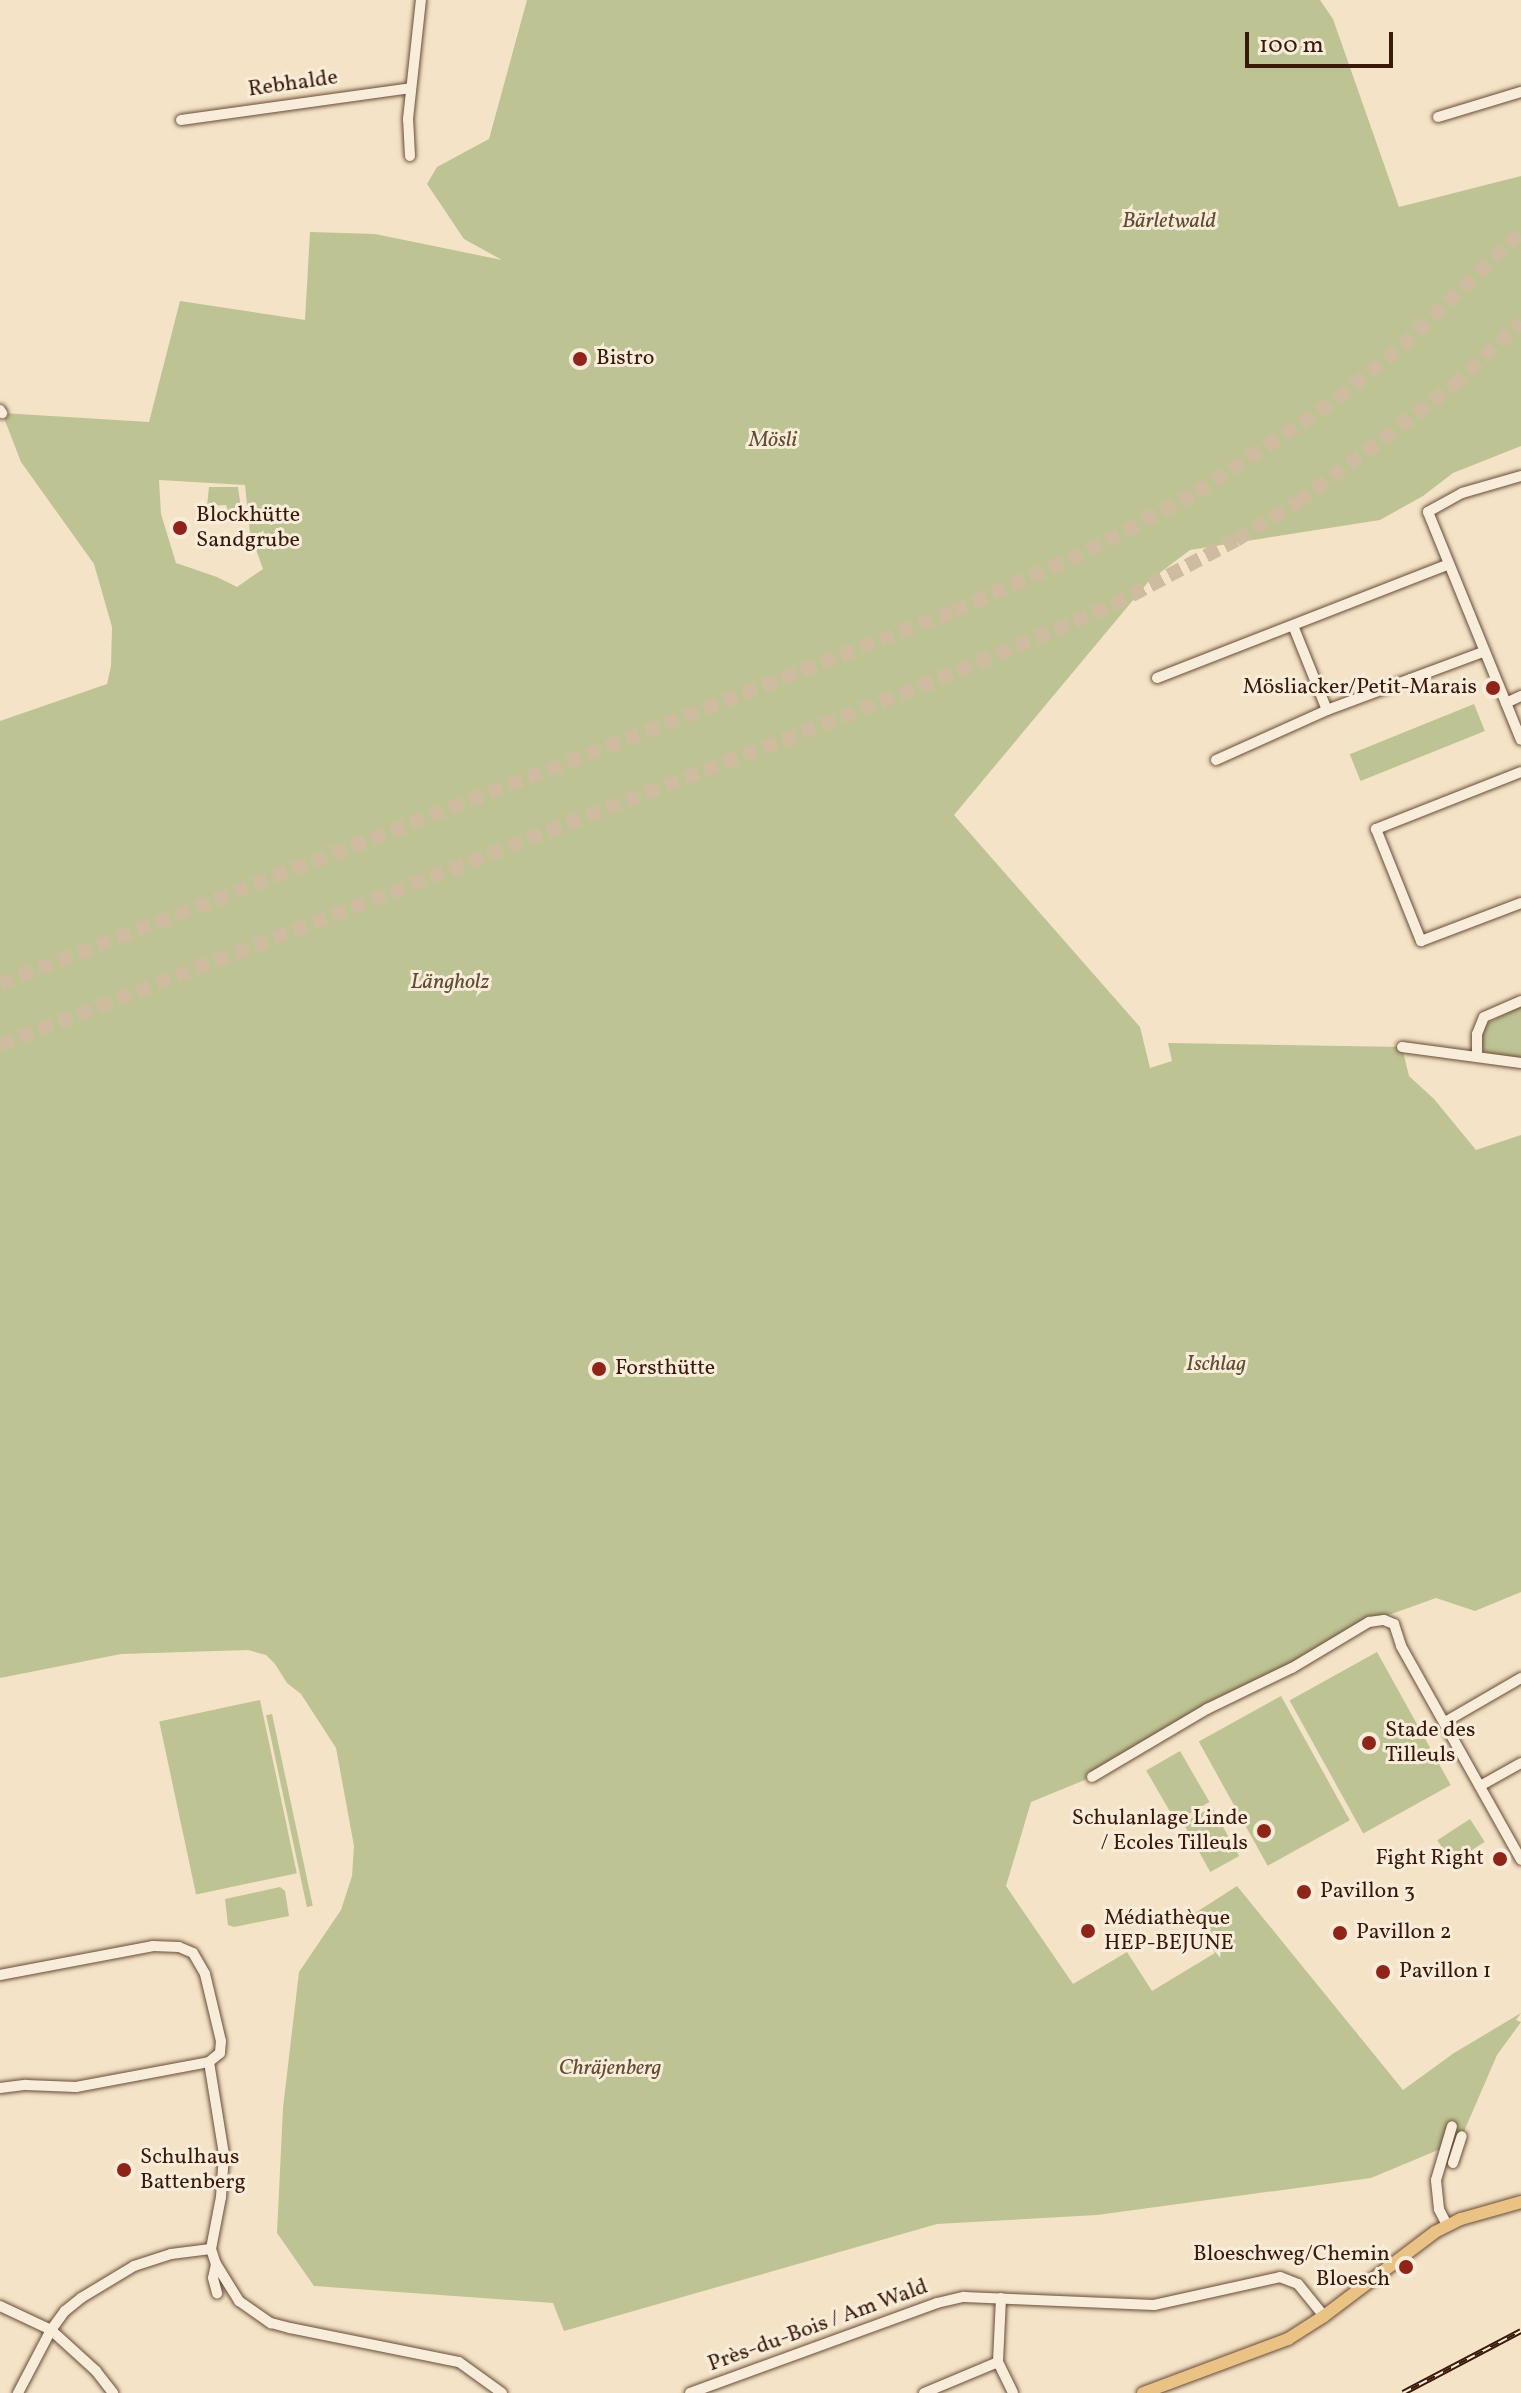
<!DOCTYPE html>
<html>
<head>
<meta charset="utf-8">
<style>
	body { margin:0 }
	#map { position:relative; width:1521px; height:2393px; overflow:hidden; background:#f4e3c6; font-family:Vollkorn,serif }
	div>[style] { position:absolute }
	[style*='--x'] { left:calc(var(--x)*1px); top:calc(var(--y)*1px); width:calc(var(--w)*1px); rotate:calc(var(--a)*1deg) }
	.green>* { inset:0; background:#bec393; transform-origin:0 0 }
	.highway-tunnel>* { height:14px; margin-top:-7px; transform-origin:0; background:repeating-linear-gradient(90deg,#cfbba0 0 14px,transparent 0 21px) }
	.roads { filter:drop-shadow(0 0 2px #694c38) drop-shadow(0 0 2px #694c38) }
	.minor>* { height:10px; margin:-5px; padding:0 5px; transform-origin:5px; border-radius:5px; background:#f8edda }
	.major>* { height:12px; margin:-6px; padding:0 6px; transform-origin:6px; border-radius:6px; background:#eac283 }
	.rail>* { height:6px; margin-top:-3px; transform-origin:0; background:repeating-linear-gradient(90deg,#f8edda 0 9px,#3b1909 0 18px); box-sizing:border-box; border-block:2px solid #3b1909 }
	.dots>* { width:22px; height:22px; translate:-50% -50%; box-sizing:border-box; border:4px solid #f8edda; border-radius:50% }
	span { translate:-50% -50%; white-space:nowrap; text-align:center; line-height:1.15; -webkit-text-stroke:6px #f8edda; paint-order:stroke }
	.street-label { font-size:22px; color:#3b1909 }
	.park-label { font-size:22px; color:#624c32; font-style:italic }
	.poi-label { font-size:22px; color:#3b1909 }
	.left { translate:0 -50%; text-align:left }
	.right { translate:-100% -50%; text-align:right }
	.scale { position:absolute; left:1245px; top:32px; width:148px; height:36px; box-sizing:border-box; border:4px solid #3b1909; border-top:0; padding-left:10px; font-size:24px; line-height:28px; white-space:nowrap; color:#3b1909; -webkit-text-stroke:6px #f8edda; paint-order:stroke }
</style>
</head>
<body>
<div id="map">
	<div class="green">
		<div style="clip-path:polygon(evenodd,527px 0,1320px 0,1333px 19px,1399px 207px,1521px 176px,1521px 446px,1453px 473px,1423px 496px,1380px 520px,1190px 550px,1149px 581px,954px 815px,1140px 1027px,1150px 1068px,1172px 1061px,1168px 1043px,1402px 1047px,1409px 1076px,1434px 1099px,1476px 1150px,1521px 1135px,1521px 1592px,1475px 1611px,1436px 1598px,1369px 1622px,1092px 1777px,1031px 1802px,1006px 1886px,1073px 1984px,1127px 1952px,1152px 1991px,1215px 1953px,1192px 1915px,1237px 1886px,1403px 2090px,1454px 2053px,1521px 2013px,1516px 2020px,1521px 2022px,1497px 2055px,1462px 2136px,1450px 2145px,1371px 2178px,1097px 2215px,937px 2224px,564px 2331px,553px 2303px,314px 2286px,277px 2233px,283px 2108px,299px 1972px,341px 1910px,352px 1876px,354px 1846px,336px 1748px,301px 1694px,287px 1683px,275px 1664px,266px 1655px,248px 1650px,121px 1654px,0 1678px,0 721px,107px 684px,111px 666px,112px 627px,94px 564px,21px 462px,2px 413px,149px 422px,180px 301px,305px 320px,310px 232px,375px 234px,502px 260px,464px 239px,427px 184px,437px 167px,489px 139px,527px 0,159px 480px,245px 485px,250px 533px,263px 569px,237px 587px,217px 577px,176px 563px,161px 514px,159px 480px)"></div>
		<div style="clip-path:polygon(209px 487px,238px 487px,243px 522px,232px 524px,226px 505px,207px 506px)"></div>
		<div style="left:1474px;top:704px;width:29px;height:134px;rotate:68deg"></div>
		<div style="clip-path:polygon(1521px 1005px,1521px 1060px,1488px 1055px,1481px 1046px,1485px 1025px)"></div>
		<div style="left:1377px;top:1652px;width:152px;height:100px;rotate:61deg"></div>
		<div style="left:1281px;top:1696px;width:142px;height:94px;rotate:61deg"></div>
		<div style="left:260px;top:1700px;width:177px;height:103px;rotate:78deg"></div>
		<div style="left:272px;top:1714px;width:196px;height:6px;rotate:78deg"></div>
		<div style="left:1180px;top:1751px;width:59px;height:39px;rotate:60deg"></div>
		<div style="left:1212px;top:1807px;width:56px;height:33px;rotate:61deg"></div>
		<div style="left:1470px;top:1819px;width:27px;height:39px;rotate:57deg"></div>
		<div style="clip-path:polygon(280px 1887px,285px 1891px,289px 1916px,234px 1927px,228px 1925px,225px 1899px)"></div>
	</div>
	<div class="highway-tunnel">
		<div style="--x:0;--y:984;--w:1024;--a:-21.35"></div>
		<div style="--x:954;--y:611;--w:147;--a:-24.1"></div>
		<div style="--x:1088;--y:551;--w:123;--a:-28.2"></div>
		<div style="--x:1196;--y:493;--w:169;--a:-33.7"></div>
		<div style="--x:1337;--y:399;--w:84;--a:-39.2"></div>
		<div style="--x:1402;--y:346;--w:165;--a:-43.8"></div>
		<div style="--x:0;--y:1045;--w:1008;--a:-21.29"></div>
		<div style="--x:939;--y:679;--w:189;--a:-23"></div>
		<div style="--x:1113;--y:605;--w:139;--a:-27.9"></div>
		<div style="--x:1236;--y:540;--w:73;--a:-31.5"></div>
		<div style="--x:1298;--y:502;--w:194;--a:-36.8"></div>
		<div style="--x:1453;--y:386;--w:93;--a:-43.3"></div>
	</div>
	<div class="roads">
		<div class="minor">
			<div style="--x:1438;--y:117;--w:87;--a:-16.8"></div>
			<div style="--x:181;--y:120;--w:232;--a:-7.9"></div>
			<div style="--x:410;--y:156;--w:37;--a:-93"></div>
			<div style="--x:408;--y:119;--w:120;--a:-83.8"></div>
			<div style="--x:0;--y:410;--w:4;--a:56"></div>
			<div style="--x:1521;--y:476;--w:61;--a:163.9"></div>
			<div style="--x:1462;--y:493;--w:39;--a:151"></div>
			<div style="--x:1428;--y:512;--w:246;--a:67.8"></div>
			<div style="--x:1294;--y:628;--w:88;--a:68.1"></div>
			<div style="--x:1157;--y:678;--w:311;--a:-21.3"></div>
			<div style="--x:1506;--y:703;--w:17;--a:-25"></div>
			<div style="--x:1216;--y:760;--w:122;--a:-24.2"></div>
			<div style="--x:1327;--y:710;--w:166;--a:-20.4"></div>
			<div style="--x:1521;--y:772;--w:156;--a:158.5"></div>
			<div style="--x:1376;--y:829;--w:121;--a:68.1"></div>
			<div style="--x:1421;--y:941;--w:107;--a:-20.8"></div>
			<div style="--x:1402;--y:1047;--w:120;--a:7.7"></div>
			<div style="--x:1477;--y:1056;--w:22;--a:-90"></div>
			<div style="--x:1477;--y:1034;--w:18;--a:-68"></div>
			<div style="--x:1484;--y:1017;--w:40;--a:-23.4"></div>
			<div style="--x:1445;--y:1722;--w:88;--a:-30.1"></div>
			<div style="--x:1092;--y:1777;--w:134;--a:-30.6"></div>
			<div style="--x:1207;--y:1709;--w:94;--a:-25.8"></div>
			<div style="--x:1292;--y:1668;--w:90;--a:-30.9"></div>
			<div style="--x:1369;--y:1622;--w:15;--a:-8"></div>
			<div style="--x:1384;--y:1620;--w:11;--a:22"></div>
			<div style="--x:1394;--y:1624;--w:23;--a:72"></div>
			<div style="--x:1401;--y:1646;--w:245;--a:60.7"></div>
			<div style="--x:1480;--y:1786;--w:47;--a:-29.3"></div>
			<div style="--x:0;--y:1975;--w:156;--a:-10.7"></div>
			<div style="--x:153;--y:1946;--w:26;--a:2"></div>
			<div style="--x:179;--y:1947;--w:15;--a:23"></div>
			<div style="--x:193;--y:1953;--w:24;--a:60"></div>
			<div style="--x:205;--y:1974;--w:69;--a:76.6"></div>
			<div style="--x:221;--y:2041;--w:12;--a:95"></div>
			<div style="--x:220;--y:2053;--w:14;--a:141"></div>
			<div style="--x:209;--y:2062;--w:94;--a:80.8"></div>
			<div style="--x:224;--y:2155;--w:42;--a:94.1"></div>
			<div style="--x:221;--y:2197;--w:53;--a:100.9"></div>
			<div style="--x:211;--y:2249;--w:16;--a:72"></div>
			<div style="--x:216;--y:2264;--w:44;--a:58.1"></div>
			<div style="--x:239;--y:2301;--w:39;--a:35"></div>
			<div style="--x:271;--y:2323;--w:20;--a:15"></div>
			<div style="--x:290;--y:2328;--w:172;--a:11.4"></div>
			<div style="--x:459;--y:2362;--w:53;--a:35.8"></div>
			<div style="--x:0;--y:2088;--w:26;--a:-7"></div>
			<div style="--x:26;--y:2085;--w:50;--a:2.3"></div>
			<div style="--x:76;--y:2087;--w:135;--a:-10.6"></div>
			<div style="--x:1453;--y:2163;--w:28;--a:-72"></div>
			<div style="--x:1447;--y:2225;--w:18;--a:-117"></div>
			<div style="--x:1439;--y:2209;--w:29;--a:-96"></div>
			<div style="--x:1436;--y:2180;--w:56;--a:-73.5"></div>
			<div style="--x:216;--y:2264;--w:14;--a:102"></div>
			<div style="--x:213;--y:2278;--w:16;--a:75"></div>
			<div style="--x:1001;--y:2298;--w:64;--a:92.7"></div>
			<div style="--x:998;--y:2362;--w:34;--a:64"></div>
			<div style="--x:0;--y:2306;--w:56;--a:25.2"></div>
			<div style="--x:51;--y:2330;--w:61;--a:42.3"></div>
			<div style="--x:96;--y:2371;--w:28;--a:52"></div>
			<div style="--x:18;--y:2393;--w:71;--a:-62.4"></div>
			<div style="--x:51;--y:2330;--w:24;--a:-54"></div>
			<div style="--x:65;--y:2311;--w:21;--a:-39"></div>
			<div style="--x:81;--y:2298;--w:62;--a:-31.1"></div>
			<div style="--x:134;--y:2266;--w:39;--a:-18"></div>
			<div style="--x:171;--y:2254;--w:40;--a:-7.1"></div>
			<div style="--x:690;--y:2393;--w:263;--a:-20"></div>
			<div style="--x:937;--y:2303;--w:28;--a:-13"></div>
			<div style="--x:964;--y:2297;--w:190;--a:2.4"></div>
			<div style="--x:1154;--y:2305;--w:129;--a:-12.5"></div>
			<div style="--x:1280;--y:2277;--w:19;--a:21"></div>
			<div style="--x:1298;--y:2284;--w:41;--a:50.9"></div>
			<div style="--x:924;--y:2393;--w:80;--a:-22.7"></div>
		</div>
		<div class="major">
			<div style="--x:1143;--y:2393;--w:155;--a:-20.4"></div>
			<div style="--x:1288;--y:2339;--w:43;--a:-32.6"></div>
			<div style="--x:1324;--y:2316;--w:139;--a:-37.1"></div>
			<div style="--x:1435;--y:2232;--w:29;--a:-27"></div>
			<div style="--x:1461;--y:2219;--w:62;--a:-15.8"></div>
		</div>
	</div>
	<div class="rail">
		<div style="--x:1403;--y:2393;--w:133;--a:-27.7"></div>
	</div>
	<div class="dots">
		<div style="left:580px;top:359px;background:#8f2418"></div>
		<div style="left:180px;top:528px;background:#8f2418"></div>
		<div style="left:1493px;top:688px;background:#8f2418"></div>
		<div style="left:599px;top:1369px;background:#8f2418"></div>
		<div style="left:1369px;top:1743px;background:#8f2418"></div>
		<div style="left:1264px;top:1831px;background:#8f2418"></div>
		<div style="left:1500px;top:1859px;background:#8f2418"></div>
		<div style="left:1304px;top:1892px;background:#8f2418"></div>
		<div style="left:1088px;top:1931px;background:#8f2418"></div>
		<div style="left:1340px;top:1933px;background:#8f2418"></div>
		<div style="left:1383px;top:1972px;background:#8f2418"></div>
		<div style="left:124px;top:2170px;background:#8f2418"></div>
		<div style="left:1406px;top:2267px;background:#8f2418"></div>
	</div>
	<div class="street-label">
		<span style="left:293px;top:84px;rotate:-8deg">Rebhalde</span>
		<span style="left:818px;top:2326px;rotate:-20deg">Près-du-Bois / Am Wald</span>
	</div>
	<div class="park-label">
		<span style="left:1169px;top:222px">Bärletwald</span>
		<span style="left:773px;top:441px">Mösli</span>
		<span style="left:450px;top:983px">Längholz</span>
		<span style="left:1216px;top:1365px">Ischlag</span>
		<span style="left:610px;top:2069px">Chräjenberg</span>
	</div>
	<div class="poi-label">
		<span class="left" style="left:596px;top:359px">Bistro</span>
		<span class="left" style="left:196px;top:528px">Blockhütte<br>Sandgrube</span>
		<span class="right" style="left:1477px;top:688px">Mösliacker/Petit-Marais</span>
		<span class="left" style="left:615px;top:1369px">Forsthütte</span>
		<span class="left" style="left:1385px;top:1743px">Stade des<br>Tilleuls</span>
		<span class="right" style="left:1248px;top:1831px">Schulanlage Linde<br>/ Ecoles Tilleuls</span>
		<span class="right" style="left:1484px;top:1859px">Fight Right</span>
		<span class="left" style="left:1320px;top:1892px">Pavillon 3</span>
		<span class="left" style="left:1104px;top:1931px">Médiathèque<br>HEP-BEJUNE</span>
		<span class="left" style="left:1356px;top:1933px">Pavillon 2</span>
		<span class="left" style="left:1399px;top:1972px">Pavillon 1</span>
		<span class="left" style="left:140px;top:2170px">Schulhaus<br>Battenberg</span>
		<span class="right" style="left:1390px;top:2267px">Bloeschweg/Chemin<br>Bloesch</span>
	</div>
	<div class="scale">100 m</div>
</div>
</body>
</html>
